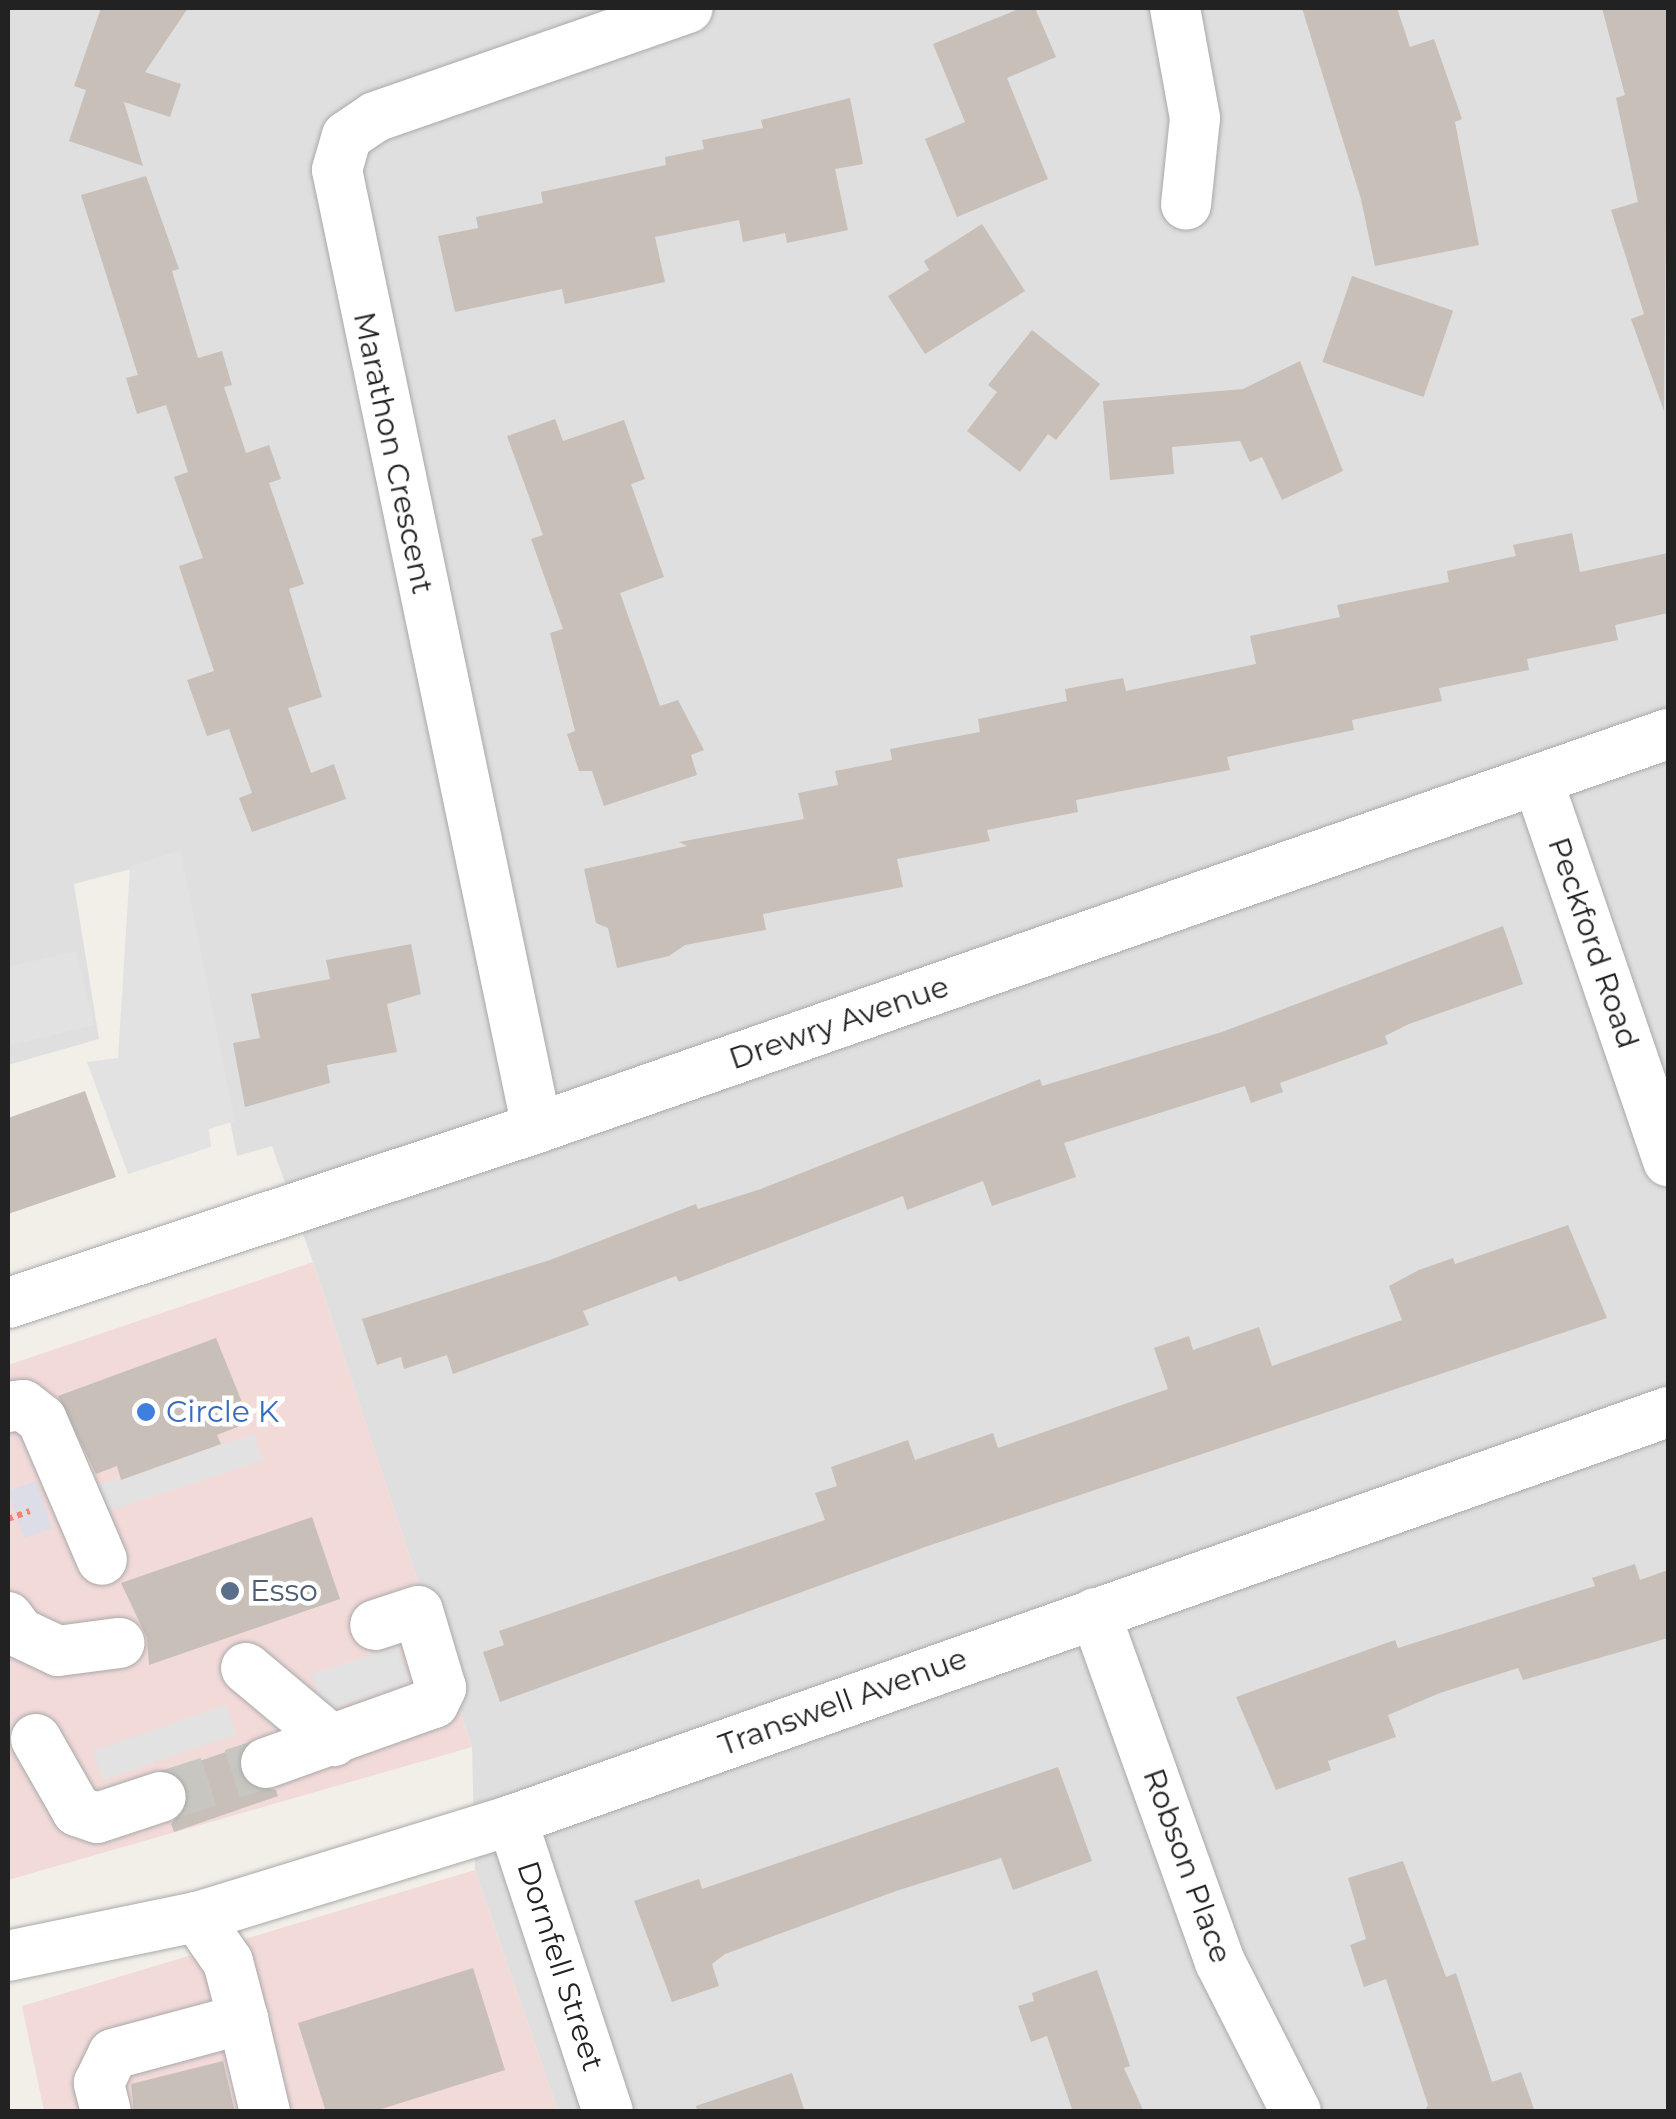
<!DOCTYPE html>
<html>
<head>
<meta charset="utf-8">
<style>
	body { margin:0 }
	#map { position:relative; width:1676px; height:2119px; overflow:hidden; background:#f2efe9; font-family:Montserrat,sans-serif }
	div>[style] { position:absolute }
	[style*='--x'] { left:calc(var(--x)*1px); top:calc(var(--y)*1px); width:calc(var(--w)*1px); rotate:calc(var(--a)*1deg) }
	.residential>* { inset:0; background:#e0dfdf }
	.commercial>* { inset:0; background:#f2dad9 }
	.parking>* { inset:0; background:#e2e2e2; transform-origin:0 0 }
	.plaza>* { inset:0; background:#dddde8; transform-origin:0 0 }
	.building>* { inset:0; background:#c7bfb8; transform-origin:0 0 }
	.minor-tunnel>* { height:50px; margin-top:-25px; transform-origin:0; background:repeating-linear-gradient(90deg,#c8c6c1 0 50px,transparent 0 75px) }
	.path>* { height:6px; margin-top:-3px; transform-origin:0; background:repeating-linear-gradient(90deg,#fa8072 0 5px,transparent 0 10px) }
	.roads { filter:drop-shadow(0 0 2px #a9a9a9) drop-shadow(0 0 2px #a9a9a9) }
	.minor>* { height:50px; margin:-25px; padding:0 25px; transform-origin:25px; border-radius:25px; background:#fff }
	.dots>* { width:28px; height:28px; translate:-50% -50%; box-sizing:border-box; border:5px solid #fff; border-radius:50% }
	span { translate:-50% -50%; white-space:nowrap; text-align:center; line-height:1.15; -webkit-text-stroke:9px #fff; paint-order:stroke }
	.street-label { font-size:30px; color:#222 }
	.shop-label { font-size:30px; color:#366cbe }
	.left { translate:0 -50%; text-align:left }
	.service-label { font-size:30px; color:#4e5e75 }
	.frame { position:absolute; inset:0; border:10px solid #222; pointer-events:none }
</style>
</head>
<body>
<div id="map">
	<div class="residential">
		<div style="clip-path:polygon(8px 8px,1668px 8px,1668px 2111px,558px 2111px,475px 1870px,472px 1747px,313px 1262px,272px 1146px,237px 1156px,177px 857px,74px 884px,99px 1039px,8px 1065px)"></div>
	</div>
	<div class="commercial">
		<div style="clip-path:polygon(313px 1262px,472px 1747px,8px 1880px,8px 1365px)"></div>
		<div style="clip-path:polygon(475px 1870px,558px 2111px,44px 2111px,22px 2006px)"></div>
	</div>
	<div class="parking">
		<div style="clip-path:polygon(180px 850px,235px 1121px,209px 1129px,211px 1147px,128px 1174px,87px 1062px,118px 1058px,130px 867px)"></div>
		<div style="clip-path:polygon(76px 951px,94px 1025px,8px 1046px,8px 967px)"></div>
		<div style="left:254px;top:1434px;width:28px;height:190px;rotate:72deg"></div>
		<div style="left:398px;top:1646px;width:39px;height:91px;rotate:72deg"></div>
		<div style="left:226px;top:1705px;width:31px;height:141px;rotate:71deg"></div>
	</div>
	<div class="plaza">
		<div style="left:36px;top:1481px;width:50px;height:30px;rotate:71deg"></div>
	</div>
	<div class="building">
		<div style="clip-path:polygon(101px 8px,188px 8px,145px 72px,181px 84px,170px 117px,124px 102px,143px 166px,69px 141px,86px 90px,74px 86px)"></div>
		<div style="clip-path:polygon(1021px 8px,1035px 8px,1056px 57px,1007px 78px,1048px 179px,957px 217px,925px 139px,965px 122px,933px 44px)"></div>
		<div style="clip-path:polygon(1302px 8px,1397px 8px,1410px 47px,1434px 39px,1462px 119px,1455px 122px,1479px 245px,1375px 266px,1361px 199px)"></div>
		<div style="clip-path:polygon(1602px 8px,1668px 8px,1664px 411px,1631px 319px,1644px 314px,1611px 210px,1638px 202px,1616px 98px,1625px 95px)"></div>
		<div style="clip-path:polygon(850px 98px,863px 164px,835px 169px,848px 230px,787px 243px,785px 233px,743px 242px,739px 220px,655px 237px,665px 282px,565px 304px,562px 289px,455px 312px,438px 236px,478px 228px,476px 217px,543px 203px,541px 192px,666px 165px,665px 157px,704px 149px,702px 140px,763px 128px,761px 120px)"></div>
		<div style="clip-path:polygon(146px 176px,179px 269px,172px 271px,198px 358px,222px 351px,232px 385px,224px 387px,246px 453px,269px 445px,281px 479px,269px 483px,304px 584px,289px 589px,322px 697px,288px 708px,311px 773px,334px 764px,346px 799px,252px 832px,239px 798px,252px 793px,229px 729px,207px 736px,187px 680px,214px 671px,179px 566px,203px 558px,174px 477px,188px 472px,166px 405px,137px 414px,126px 378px,138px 375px,81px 195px)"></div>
		<div style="clip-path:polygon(982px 224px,1025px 291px,925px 354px,888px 296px,929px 270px,924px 261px)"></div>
		<div style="left:1352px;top:276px;width:107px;height:91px;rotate:19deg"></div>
		<div style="clip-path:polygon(1032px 330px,1100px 384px,1056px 440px,1048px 434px,1020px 472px,967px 431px,997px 392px,988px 385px)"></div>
		<div style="clip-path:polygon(1300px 361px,1343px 471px,1282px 500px,1262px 457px,1250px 462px,1240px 441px,1172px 447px,1174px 474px,1110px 480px,1103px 401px,1243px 389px)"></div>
		<div style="clip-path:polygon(555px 419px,563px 441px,624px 420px,645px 479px,631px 484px,664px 577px,620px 593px,660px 706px,678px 700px,704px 750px,691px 755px,697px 775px,604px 806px,592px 771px,579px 771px,567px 734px,575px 731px,550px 633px,563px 629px,531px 539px,543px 535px,507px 436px)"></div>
		<div style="clip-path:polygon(1572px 533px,1580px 572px,1668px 553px,1668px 613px,1615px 625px,1618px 640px,1527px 659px,1529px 670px,1439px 688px,1442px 701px,1352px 720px,1354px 730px,1227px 757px,1230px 770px,1076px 800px,1078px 812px,987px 830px,990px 841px,897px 859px,903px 887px,763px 914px,766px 930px,685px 945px,669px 956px,617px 968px,608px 928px,596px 923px,584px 869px,687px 846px,679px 842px,804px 819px,798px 793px,838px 785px,835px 771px,892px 760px,890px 749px,980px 732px,978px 719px,1067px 701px,1065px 689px,1123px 678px,1126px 691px,1256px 664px,1250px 636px,1340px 617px,1337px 605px,1449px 582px,1447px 571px,1516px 556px,1513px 545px)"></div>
		<div style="clip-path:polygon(1503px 926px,1523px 984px,1409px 1024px,1385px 1036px,1388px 1044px,1280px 1083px,1283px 1092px,1251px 1103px,1245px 1086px,1064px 1143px,1076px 1177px,992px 1206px,983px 1181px,907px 1210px,903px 1196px,679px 1282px,676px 1276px,583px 1311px,589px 1325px,453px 1374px,447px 1355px,404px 1369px,401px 1357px,377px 1365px,362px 1319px,550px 1260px,696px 1204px,698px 1209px,761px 1189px,1040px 1079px,1042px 1086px,1222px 1032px)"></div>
		<div style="clip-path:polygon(411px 944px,421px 994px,387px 1004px,397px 1052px,327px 1065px,330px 1083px,245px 1107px,233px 1043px,260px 1038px,251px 994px,330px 979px,326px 960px)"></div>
		<div style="clip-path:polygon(85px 1091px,116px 1177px,8px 1214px,8px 1118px)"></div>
		<div style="clip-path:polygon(1568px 1225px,1607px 1318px,925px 1547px,500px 1702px,483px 1652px,504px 1645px,499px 1631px,825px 1520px,815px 1493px,837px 1486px,831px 1467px,908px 1440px,915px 1460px,993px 1433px,998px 1448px,1168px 1389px,1154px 1348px,1189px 1336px,1193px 1350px,1259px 1327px,1272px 1366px,1402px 1320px,1389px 1286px,1419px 1270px,1453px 1258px,1455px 1264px)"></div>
		<div style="clip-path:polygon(216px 1338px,250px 1422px,217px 1435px,221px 1444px,121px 1480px,117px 1466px,96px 1474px,58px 1396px)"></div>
		<div style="clip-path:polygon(312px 1517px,340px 1599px,149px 1665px,147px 1638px,121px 1583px)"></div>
		<div style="clip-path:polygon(1635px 1564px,1640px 1580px,1668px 1570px,1668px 1638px,1523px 1680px,1518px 1668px,1440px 1693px,1388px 1715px,1396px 1737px,1328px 1761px,1331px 1770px,1276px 1790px,1236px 1697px,1395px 1640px,1398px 1648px,1595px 1586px,1592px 1578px)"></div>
		<div style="clip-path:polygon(243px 1746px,239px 1774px,248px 1785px,276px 1790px,278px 1796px,174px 1832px,171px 1824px,189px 1802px,188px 1787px,171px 1771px)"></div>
		<div style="clip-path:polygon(1058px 1767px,1092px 1861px,1013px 1890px,1001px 1858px,896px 1891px,725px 1954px,712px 1964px,719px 1986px,672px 2002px,634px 1901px,699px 1879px,702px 1889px)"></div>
		<div style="clip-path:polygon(1403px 1861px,1446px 1977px,1456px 1973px,1492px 2082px,1521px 2072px,1535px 2112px,1424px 2112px,1428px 2105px,1386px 1979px,1364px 1987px,1350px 1945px,1366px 1939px,1348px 1878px)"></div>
		<div style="clip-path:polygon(473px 1968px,505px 2070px,372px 2112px,326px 2112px,298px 2023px)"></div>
		<div style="clip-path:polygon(1097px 1970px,1130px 2066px,1124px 2068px,1144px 2112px,1073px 2112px,1047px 2036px,1031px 2042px,1018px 2006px,1034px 2001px,1032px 1993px)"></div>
		<div style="clip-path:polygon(223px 2061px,235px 2112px,134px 2112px,131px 2084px)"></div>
		<div style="clip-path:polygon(792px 2073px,805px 2112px,697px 2112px,696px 2106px)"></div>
	</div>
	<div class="minor-tunnel">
		<div style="--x:161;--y:1797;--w:110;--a:-17.9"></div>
	</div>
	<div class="path">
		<div style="--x:8;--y:1519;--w:23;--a:-20"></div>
	</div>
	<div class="roads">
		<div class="minor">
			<div style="--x:1175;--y:8;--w:112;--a:79.7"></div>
			<div style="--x:1195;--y:118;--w:87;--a:95.9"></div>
			<div style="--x:1538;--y:781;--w:402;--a:71.1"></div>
			<div style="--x:537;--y:1128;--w:979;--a:-101.79"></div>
			<div style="--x:337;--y:170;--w:35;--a:-74"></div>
			<div style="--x:347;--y:136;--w:34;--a:-34"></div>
			<div style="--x:375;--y:117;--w:331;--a:-19.2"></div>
			<div style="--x:8;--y:1303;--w:557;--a:-18.3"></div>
			<div style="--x:537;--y:1128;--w:1198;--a:-19.21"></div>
			<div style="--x:8;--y:1407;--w:15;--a:-8"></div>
			<div style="--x:23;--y:1405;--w:24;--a:38"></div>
			<div style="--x:42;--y:1420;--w:152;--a:66.8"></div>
			<div style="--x:1095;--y:1613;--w:371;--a:70.3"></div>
			<div style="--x:1220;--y:1962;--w:168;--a:63.1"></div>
			<div style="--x:8;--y:1617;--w:20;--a:53"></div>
			<div style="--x:20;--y:1633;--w:42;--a:25.3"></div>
			<div style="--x:58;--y:1651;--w:62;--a:-7.5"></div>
			<div style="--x:246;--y:1668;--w:114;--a:40"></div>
			<div style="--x:36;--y:1739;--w:83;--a:60.3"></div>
			<div style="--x:77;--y:1811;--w:21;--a:19"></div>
			<div style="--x:97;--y:1818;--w:67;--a:-18.2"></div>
			<div style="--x:266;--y:1763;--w:178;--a:-19.7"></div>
			<div style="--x:434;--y:1703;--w:17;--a:-65"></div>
			<div style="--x:441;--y:1688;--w:80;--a:-106.6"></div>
			<div style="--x:418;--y:1611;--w:45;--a:162"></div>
			<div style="--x:512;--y:1820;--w:307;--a:71.8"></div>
			<div style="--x:8;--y:1956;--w:193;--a:-11.7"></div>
			<div style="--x:197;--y:1917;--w:330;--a:-17.1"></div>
			<div style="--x:512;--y:1820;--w:1226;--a:-19.44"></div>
			<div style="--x:243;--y:2019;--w:96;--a:76.7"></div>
			<div style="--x:106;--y:2112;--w:30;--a:-104"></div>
			<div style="--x:99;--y:2083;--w:32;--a:-64"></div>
			<div style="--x:113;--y:2054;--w:135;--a:-15.1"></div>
			<div style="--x:243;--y:2019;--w:59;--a:-104.7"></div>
			<div style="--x:228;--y:1962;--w:55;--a:-124.6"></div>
		</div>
	</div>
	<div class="dots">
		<div style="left:146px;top:1412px;background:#3f7fe0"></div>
		<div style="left:230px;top:1591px;background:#5c6f8a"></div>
	</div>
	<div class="street-label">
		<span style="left:393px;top:453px;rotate:78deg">Marathon Crescent</span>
		<span style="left:1593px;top:943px;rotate:71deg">Peckford Road</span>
		<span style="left:839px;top:1023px;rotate:-19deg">Drewry Avenue</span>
		<span style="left:843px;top:1702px;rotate:-20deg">Transwell Avenue</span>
		<span style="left:1187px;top:1866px;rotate:70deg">Robson Place</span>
		<span style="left:560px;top:1966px;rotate:72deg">Dornfell Street</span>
	</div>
	<div class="shop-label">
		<span class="left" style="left:166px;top:1412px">Circle K</span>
	</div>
	<div class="service-label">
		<span class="left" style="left:250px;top:1591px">Esso</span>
	</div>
	<div class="frame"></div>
</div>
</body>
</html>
